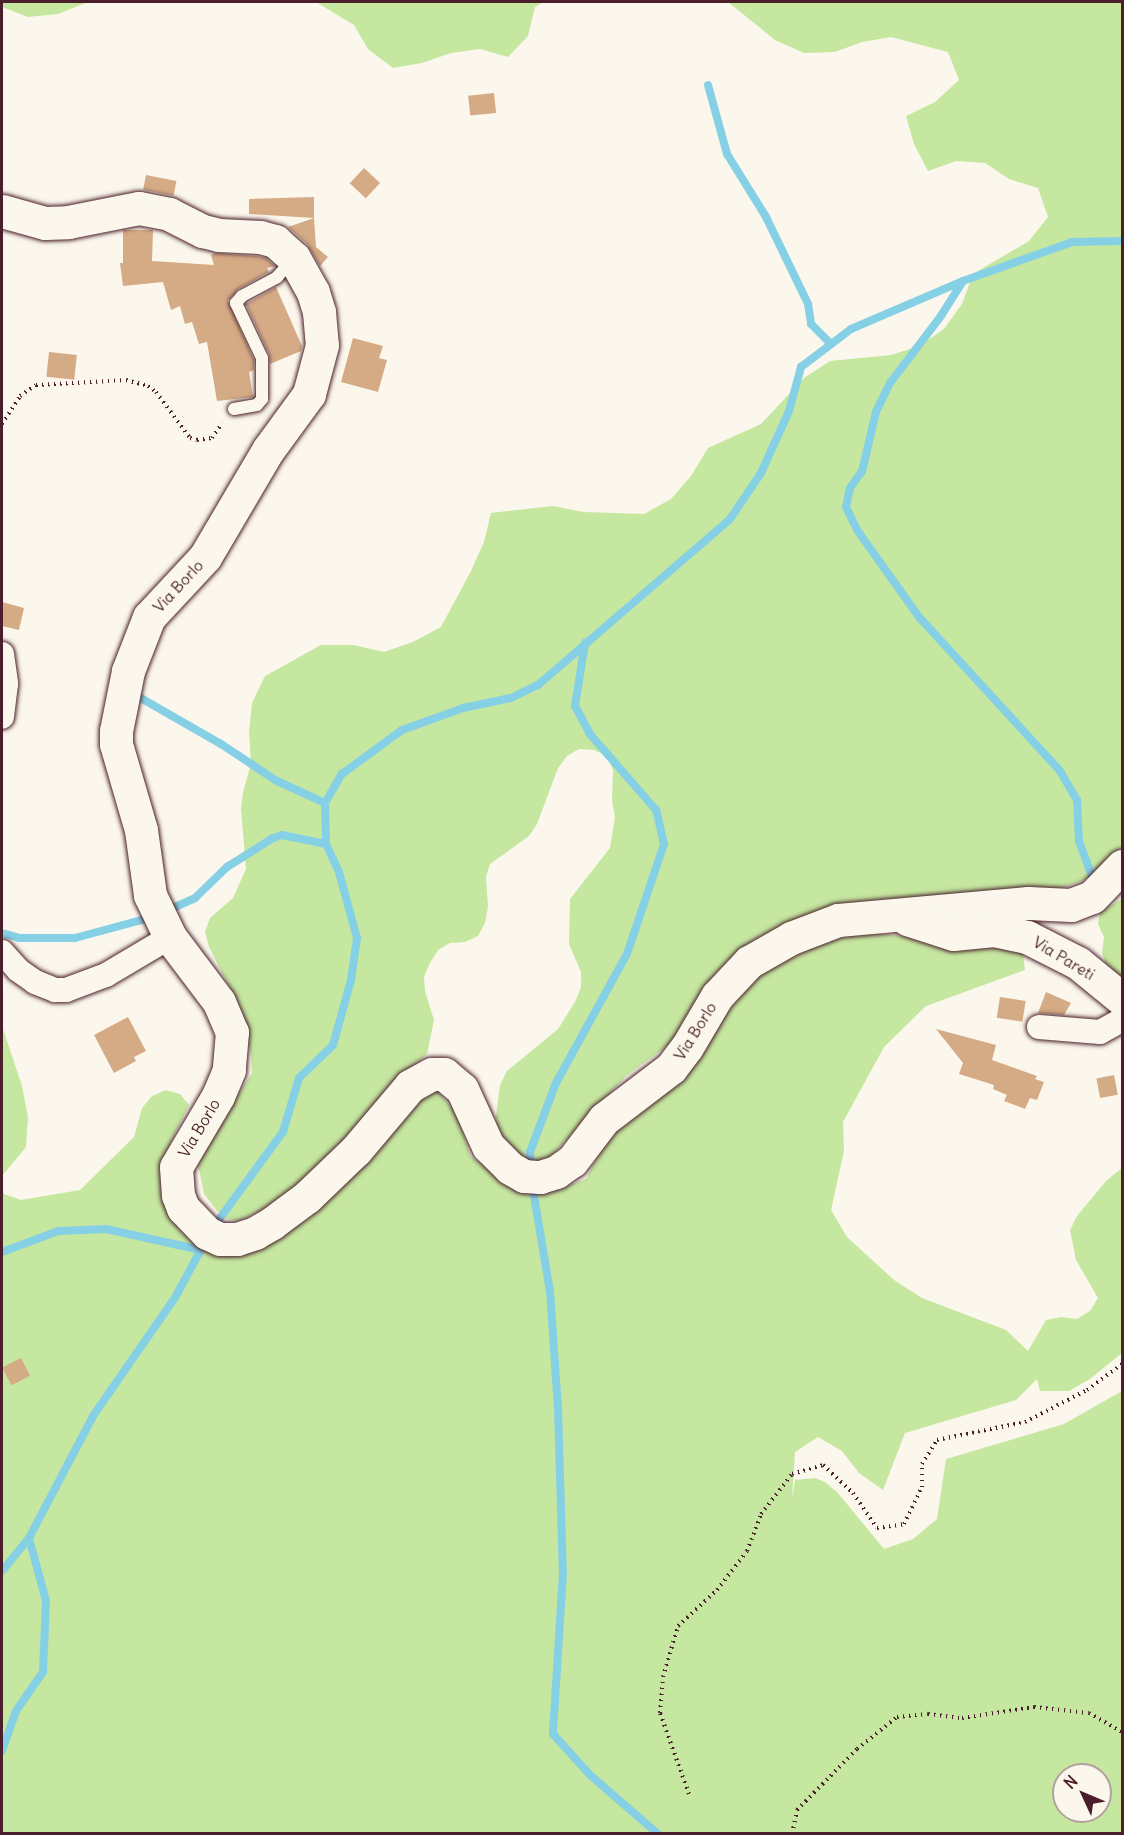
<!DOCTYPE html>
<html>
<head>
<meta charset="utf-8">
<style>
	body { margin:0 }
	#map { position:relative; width:1124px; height:1835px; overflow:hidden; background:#fbf7ec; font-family:Delius,sans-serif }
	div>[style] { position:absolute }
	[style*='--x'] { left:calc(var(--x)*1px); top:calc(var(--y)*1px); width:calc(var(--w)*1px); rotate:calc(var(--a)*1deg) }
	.green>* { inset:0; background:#c5e7a0 }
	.stream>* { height:8px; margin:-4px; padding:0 4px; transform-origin:4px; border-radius:4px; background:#86d0e6 }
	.building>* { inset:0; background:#d5ab86; transform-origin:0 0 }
	.path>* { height:4px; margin-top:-2px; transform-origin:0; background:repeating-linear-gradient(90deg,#4a1f2b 0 1.5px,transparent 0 6px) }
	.roads { filter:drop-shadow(0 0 2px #4a1f2b) drop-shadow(0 0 2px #4a1f2b) }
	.lane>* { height:12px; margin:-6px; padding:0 6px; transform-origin:6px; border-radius:6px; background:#fbf7ec }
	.street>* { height:24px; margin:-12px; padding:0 12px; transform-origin:12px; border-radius:12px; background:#fbf7ec }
	.secondary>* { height:33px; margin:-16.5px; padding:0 16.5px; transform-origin:16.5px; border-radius:16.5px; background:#fbf7ec }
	span { translate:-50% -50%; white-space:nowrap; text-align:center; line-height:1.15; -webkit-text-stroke:4.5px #fbf7ec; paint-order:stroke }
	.street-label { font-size:16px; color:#4a1f2b }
	.frame { position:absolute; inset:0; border:3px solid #4a1f2b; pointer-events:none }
	.north { position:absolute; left:1052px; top:1763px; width:60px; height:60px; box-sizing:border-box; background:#fbf7ec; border:2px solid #b4a19f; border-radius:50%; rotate:314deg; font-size:16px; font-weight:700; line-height:24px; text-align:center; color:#4a1f2b }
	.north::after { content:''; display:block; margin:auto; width:21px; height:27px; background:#4a1f2b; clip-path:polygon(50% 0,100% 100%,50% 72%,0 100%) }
</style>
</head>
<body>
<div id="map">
	<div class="green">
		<div style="clip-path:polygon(2px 2px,88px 2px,58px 14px,28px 17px,2px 7px)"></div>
		<div style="clip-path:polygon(316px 2px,543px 2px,535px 7px,528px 36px,508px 57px,480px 49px,451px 53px,422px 63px,393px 68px,368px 49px,354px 25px)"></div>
		<div style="clip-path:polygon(728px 2px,1122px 2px,1122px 843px,1120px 851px,1110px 864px,1086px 879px,1045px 894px,834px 908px,674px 1041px,626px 1076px,549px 1158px,529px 1166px,516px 1158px,498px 1132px,496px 1116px,500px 1085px,507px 1071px,558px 1029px,575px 1002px,581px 987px,581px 972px,569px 944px,570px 899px,610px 848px,615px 817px,612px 800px,613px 770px,607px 756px,594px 750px,579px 749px,567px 756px,558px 768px,537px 824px,529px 836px,490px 864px,486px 877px,488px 907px,485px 923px,478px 936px,465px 942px,450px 943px,438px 950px,430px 963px,424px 977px,425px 991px,434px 1020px,427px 1054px,393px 1082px,365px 1119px,287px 1199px,238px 1221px,223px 1218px,204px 1194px,198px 1164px,202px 1150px,252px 1073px,251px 1057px,243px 1014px,209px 947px,205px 932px,210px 918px,233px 898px,246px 869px,241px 809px,243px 792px,251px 764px,249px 733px,252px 703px,265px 676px,321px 645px,353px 645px,384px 652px,413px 642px,441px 627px,471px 571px,484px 542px,491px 513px,553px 506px,583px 512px,644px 514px,671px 499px,691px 476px,708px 448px,761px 424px,804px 378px,830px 361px,891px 355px,919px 346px,944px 329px,962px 304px,973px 274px,1029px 241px,1048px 217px,1038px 188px,1009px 179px,985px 163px,956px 161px,928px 171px,914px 144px,906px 116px,935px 102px,959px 80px,948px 52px,891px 37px,862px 42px,835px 52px,804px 53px,775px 40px)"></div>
		<div style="clip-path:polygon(1122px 899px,1122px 978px,1107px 967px,1102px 953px,1104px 937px,1098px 924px,1100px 912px)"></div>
		<div style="clip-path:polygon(evenodd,856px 933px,905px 936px,954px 948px,1002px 943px,1023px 954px,1025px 970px,926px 1006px,884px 1047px,843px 1122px,844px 1151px,831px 1210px,847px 1237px,894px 1280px,922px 1298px,1006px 1330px,1028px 1351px,1046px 1320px,1061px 1317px,1077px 1319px,1090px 1311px,1098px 1298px,1076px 1260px,1070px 1230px,1077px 1216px,1106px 1181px,1122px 1168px,1122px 1353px,1090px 1379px,1069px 1391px,1040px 1391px,1037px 1379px,1016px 1400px,905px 1433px,883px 1490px,859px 1473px,842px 1451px,818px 1437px,795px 1452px,792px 1499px,795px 1480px,815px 1478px,825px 1482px,837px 1492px,884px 1549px,913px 1539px,937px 1519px,946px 1459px,1064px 1424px,1122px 1391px,1122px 1833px,2px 1833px,2px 1189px,4px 1194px,21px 1200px,80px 1190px,134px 1137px,142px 1108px,152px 1096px,166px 1090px,180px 1094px,189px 1105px,161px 1162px,162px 1193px,179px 1230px,201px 1246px,222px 1253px,418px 1093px,437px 1091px,456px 1112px,471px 1157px,519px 1190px,558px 1189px,586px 1179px,600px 1152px,619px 1128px,688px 1072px,707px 1035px,772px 961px,856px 933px,1064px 1775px,1100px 1775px,1100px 1811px,1064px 1811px,1064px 1775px)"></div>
		<div style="clip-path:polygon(2px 1026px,22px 1086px,28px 1117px,26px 1147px,2px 1176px)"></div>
	</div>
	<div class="stream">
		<div style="--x:708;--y:85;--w:72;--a:74.6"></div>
		<div style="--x:727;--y:154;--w:74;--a:58.2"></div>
		<div style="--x:766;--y:217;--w:97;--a:64.2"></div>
		<div style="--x:808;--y:304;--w:20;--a:81"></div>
		<div style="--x:811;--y:324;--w:28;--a:45"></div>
		<div style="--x:963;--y:281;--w:41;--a:122.2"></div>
		<div style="--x:941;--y:316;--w:84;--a:127.3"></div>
		<div style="--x:890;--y:383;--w:32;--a:116"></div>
		<div style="--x:876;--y:412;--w:61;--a:103.3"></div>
		<div style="--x:862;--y:471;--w:21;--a:125"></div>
		<div style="--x:850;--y:488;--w:19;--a:102"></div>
		<div style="--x:846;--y:507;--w:25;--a:64"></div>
		<div style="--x:857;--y:530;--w:107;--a:54.5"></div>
		<div style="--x:919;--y:617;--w:209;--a:47.5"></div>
		<div style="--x:1060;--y:771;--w:34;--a:60"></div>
		<div style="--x:1077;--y:800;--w:41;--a:87.2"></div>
		<div style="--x:1079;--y:841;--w:44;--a:69.9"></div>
		<div style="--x:132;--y:693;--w:103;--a:29.8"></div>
		<div style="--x:221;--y:744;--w:67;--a:33.5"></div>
		<div style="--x:277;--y:781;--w:53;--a:24.6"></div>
		<div style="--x:166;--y:911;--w:32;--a:-24"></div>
		<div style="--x:195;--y:898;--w:45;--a:-44.1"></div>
		<div style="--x:227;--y:867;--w:54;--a:-32.2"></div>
		<div style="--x:273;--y:838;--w:9;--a:-18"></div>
		<div style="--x:282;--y:835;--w:45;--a:11.6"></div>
		<div style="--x:2;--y:933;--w:18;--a:16"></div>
		<div style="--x:19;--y:938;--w:56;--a:0"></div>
		<div style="--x:75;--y:938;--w:81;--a:-15.1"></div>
		<div style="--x:531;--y:1169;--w:17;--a:-93"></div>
		<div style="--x:530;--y:1152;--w:74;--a:-69.4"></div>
		<div style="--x:556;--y:1083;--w:147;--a:-61.2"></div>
		<div style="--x:627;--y:954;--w:116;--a:-71.4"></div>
		<div style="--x:664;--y:844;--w:35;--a:-103"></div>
		<div style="--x:656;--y:810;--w:101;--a:-131"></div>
		<div style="--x:590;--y:734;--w:32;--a:-118"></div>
		<div style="--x:575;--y:706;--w:64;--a:-81"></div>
		<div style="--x:532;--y:1184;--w:109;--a:80.5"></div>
		<div style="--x:550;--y:1291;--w:117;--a:86.1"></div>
		<div style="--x:558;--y:1408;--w:165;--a:88.3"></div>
		<div style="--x:563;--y:1573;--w:161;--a:93.6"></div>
		<div style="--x:553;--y:1734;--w:55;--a:47.9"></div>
		<div style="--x:590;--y:1775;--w:90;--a:40.9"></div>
		<div style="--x:212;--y:1229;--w:120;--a:-53.8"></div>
		<div style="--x:283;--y:1132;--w:56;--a:-73.5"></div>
		<div style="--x:299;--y:1078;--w:47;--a:-44.1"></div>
		<div style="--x:333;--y:1045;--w:67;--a:-74.5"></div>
		<div style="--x:351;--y:980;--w:42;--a:-81.9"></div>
		<div style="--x:357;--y:938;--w:68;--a:-105.3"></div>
		<div style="--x:339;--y:872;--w:31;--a:-115"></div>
		<div style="--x:326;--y:844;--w:41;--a:-91.4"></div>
		<div style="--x:325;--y:803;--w:34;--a:-60"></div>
		<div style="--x:342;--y:774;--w:74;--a:-36.3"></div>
		<div style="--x:402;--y:730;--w:65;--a:-19.8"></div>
		<div style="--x:463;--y:708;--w:49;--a:-11.8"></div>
		<div style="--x:511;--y:698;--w:30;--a:-26"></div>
		<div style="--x:538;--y:685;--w:254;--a:-40.8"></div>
		<div style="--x:730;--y:519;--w:55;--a:-56"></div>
		<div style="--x:761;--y:473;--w:68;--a:-65.7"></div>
		<div style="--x:789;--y:411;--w:46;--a:-74.7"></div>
		<div style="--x:801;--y:367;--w:63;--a:-37.2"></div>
		<div style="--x:851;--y:329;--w:122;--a:-23.2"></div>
		<div style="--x:963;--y:281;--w:116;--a:-19.7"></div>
		<div style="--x:1072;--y:242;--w:50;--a:-1.1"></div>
		<div style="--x:2;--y:1252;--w:60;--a:-20.6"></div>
		<div style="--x:58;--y:1231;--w:48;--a:-2.4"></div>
		<div style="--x:106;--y:1229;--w:97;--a:12.5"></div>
		<div style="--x:2;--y:1571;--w:43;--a:-50.7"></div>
		<div style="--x:29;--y:1538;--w:138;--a:-62.3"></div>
		<div style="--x:93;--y:1416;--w:146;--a:-55.3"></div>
		<div style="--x:176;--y:1296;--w:61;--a:-61.8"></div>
		<div style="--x:2;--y:1751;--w:42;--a:-70.7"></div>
		<div style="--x:16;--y:1711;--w:47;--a:-55.3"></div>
		<div style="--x:43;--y:1672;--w:71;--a:-87.6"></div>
		<div style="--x:46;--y:1601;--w:65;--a:-105.1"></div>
	</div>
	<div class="building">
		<div style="left:494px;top:93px;width:20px;height:26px;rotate:84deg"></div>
		<div style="left:364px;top:168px;width:22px;height:21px;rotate:43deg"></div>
		<div style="left:146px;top:175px;width:31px;height:15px;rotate:11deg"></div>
		<div style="clip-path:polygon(314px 197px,314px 218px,249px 214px,249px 199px)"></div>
		<div style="clip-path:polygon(314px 218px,316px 247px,328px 257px,320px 266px,307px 244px,288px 227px)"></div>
		<div style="clip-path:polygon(123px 230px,153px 230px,152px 261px,214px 265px,211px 255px,215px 253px,257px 256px,266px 258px,275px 266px,267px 268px,269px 272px,238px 289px,228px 301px,254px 360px,254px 370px,249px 372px,253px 397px,217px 401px,207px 342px,199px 344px,192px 322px,185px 324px,180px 306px,171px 310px,163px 282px,123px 286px,120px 263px,123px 263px)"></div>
		<div style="clip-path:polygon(276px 287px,302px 346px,301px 351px,270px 364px,269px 354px,246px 304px)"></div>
		<div style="clip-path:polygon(353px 338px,383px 346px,379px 358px,387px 360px,378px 392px,341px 382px)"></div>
		<div style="left:49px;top:352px;width:28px;height:25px;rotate:6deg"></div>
		<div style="clip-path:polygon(2px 602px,24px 608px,19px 630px,2px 626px)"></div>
		<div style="clip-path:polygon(1046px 992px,1071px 1003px,1064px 1015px,1038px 1013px)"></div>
		<div style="left:1000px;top:997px;width:26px;height:21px;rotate:9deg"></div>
		<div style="clip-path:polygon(128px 1017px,146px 1051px,134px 1057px,136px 1061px,114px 1073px,94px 1035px)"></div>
		<div style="clip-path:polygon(936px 1029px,996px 1045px,992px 1060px,1037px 1076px,1035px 1079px,1044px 1082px,1037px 1100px,1030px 1098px,1025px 1109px,1004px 1101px,1007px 1095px,993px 1089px,994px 1085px,959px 1074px,963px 1063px)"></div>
		<div style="left:1114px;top:1075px;width:20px;height:18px;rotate:79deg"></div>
		<div style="left:21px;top:1358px;width:20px;height:21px;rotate:63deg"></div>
	</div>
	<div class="path">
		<div style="--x:2;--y:424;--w:33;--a:-57"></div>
		<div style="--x:20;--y:396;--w:19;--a:-35"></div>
		<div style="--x:36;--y:385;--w:90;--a:-3.2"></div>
		<div style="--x:126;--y:380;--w:23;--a:15"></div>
		<div style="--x:148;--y:386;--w:10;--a:37"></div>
		<div style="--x:156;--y:392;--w:57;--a:53.5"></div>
		<div style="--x:190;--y:438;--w:7;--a:16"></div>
		<div style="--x:197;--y:440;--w:15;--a:-8"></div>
		<div style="--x:212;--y:438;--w:18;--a:-56"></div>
		<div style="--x:689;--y:1794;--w:86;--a:-109.7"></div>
		<div style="--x:660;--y:1713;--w:36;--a:-85"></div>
		<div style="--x:663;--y:1677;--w:53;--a:-73.6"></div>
		<div style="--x:678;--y:1626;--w:53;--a:-42.7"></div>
		<div style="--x:717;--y:1590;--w:49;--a:-52.4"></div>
		<div style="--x:747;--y:1551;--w:40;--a:-69"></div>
		<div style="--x:761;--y:1514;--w:51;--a:-52.2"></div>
		<div style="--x:792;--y:1474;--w:32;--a:-16"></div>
		<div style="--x:823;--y:1465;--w:41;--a:43"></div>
		<div style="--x:853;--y:1493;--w:42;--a:55.6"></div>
		<div style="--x:877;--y:1528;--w:27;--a:-8"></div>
		<div style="--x:904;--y:1524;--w:41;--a:-64.1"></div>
		<div style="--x:922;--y:1487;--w:23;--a:-90"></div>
		<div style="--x:922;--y:1464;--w:28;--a:-58"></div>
		<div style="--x:937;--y:1440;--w:90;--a:-11.6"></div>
		<div style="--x:1025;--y:1422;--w:70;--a:-27.3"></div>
		<div style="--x:1087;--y:1390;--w:44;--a:-36.6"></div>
		<div style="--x:792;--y:1834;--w:25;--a:-78"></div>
		<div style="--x:797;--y:1810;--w:86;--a:-45.5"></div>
		<div style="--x:857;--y:1749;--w:51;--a:-38.7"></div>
		<div style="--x:897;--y:1717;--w:31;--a:-6"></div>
		<div style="--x:928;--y:1714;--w:34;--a:7"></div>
		<div style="--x:962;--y:1718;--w:73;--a:-8.7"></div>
		<div style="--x:1034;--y:1707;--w:55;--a:6.2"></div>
		<div style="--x:1089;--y:1713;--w:38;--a:30"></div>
	</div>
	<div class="roads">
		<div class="lane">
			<div style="--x:234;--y:409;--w:23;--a:-10"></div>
			<div style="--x:257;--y:405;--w:8;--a:-50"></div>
			<div style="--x:262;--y:399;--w:41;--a:-90"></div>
			<div style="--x:262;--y:358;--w:61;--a:-115.3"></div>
			<div style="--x:236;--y:303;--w:9;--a:-49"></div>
			<div style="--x:242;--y:296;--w:40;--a:-28"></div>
			<div style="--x:277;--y:277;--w:24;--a:-48"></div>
		</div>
		<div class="street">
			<div style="--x:2;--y:654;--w:30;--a:82"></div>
			<div style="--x:6;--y:684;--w:33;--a:97"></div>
			<div style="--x:2;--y:952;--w:24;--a:48"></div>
			<div style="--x:18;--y:970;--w:21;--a:35"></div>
			<div style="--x:35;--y:982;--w:22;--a:22"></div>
			<div style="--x:55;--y:990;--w:11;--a:0"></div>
			<div style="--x:66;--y:990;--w:43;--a:-20.6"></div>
			<div style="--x:106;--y:975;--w:74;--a:-30.7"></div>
			<div style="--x:1039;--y:1027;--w:61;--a:4.7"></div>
			<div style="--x:1100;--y:1032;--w:25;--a:-29"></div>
		</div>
		<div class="secondary">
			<div style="--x:2;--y:211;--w:45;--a:15.6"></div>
			<div style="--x:45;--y:223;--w:23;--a:-2"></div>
			<div style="--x:68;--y:222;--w:72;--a:-11.2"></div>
			<div style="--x:139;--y:208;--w:31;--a:11"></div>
			<div style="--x:169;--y:214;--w:38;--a:27"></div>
			<div style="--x:203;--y:231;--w:16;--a:14"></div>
			<div style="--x:219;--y:235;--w:41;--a:2.8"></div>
			<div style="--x:260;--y:237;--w:16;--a:15"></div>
			<div style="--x:275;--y:241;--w:25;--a:42"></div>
			<div style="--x:294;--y:258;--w:39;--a:61"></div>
			<div style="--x:313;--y:292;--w:21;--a:73"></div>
			<div style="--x:319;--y:312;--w:33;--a:85"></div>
			<div style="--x:322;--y:345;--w:51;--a:104.9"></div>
			<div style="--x:309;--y:394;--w:69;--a:126.2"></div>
			<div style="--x:268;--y:450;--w:124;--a:120.5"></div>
			<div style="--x:205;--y:557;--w:82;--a:133"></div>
			<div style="--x:149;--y:617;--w:58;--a:111.3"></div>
			<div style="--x:128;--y:671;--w:61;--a:101.3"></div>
			<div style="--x:116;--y:731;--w:13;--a:90"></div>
			<div style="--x:116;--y:744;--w:90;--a:73.8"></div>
			<div style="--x:141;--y:830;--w:66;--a:82.1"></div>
			<div style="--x:150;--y:895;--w:47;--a:64.5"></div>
			<div style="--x:170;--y:937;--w:81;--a:53"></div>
			<div style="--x:219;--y:1002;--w:33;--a:67"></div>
			<div style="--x:232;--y:1032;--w:38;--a:95"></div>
			<div style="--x:229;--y:1070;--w:28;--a:113"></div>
			<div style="--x:218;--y:1096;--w:82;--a:120.6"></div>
			<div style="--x:176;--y:1167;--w:28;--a:86"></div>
			<div style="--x:178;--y:1195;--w:14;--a:69"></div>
			<div style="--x:183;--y:1208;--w:35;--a:46"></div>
			<div style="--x:207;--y:1233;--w:14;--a:25"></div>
			<div style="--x:220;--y:1239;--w:17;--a:0"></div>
			<div style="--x:237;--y:1239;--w:19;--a:-18"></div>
			<div style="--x:255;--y:1233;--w:20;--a:-30"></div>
			<div style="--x:272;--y:1223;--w:44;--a:-36.6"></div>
			<div style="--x:307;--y:1197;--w:68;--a:-43.8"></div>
			<div style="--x:356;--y:1150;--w:84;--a:-49.8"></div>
			<div style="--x:410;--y:1086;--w:25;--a:-29"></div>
			<div style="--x:432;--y:1074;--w:12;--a:0"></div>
			<div style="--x:444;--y:1074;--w:23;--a:40"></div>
			<div style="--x:462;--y:1089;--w:63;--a:65.5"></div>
			<div style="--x:488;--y:1146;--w:31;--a:45"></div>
			<div style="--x:510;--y:1168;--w:16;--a:30"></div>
			<div style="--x:524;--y:1176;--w:16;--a:4"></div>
			<div style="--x:540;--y:1177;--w:17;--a:-17"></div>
			<div style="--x:556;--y:1172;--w:19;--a:-35"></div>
			<div style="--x:572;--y:1161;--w:53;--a:-52.7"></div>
			<div style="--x:604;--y:1119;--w:84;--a:-37.3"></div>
			<div style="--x:671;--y:1068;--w:26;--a:-53"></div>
			<div style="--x:687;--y:1047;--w:59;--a:-59.5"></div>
			<div style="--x:717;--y:996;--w:47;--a:-46.7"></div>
			<div style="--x:749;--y:962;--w:48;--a:-29.7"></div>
			<div style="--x:791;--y:938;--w:50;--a:-21"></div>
			<div style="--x:838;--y:920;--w:191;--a:-5.1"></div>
			<div style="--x:1028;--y:903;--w:43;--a:2.7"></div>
			<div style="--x:1071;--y:905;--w:22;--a:-21"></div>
			<div style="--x:1092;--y:897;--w:43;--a:-45.9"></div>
			<div style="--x:907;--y:919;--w:48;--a:18.1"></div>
			<div style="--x:953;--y:934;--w:41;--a:-5.6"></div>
			<div style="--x:994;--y:930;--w:34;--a:12"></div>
			<div style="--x:1027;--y:937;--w:57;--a:27"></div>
			<div style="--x:1078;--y:963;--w:57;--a:39.3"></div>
		</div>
	</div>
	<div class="street-label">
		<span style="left:178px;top:586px;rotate:-47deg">Via Borlo</span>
		<span style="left:1064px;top:958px;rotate:31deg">Via Pareti</span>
		<span style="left:695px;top:1031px;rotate:-58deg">Via Borlo</span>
		<span style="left:199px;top:1128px;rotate:-59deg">Via Borlo</span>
	</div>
	<div class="frame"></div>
	<div class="north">N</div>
</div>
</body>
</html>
